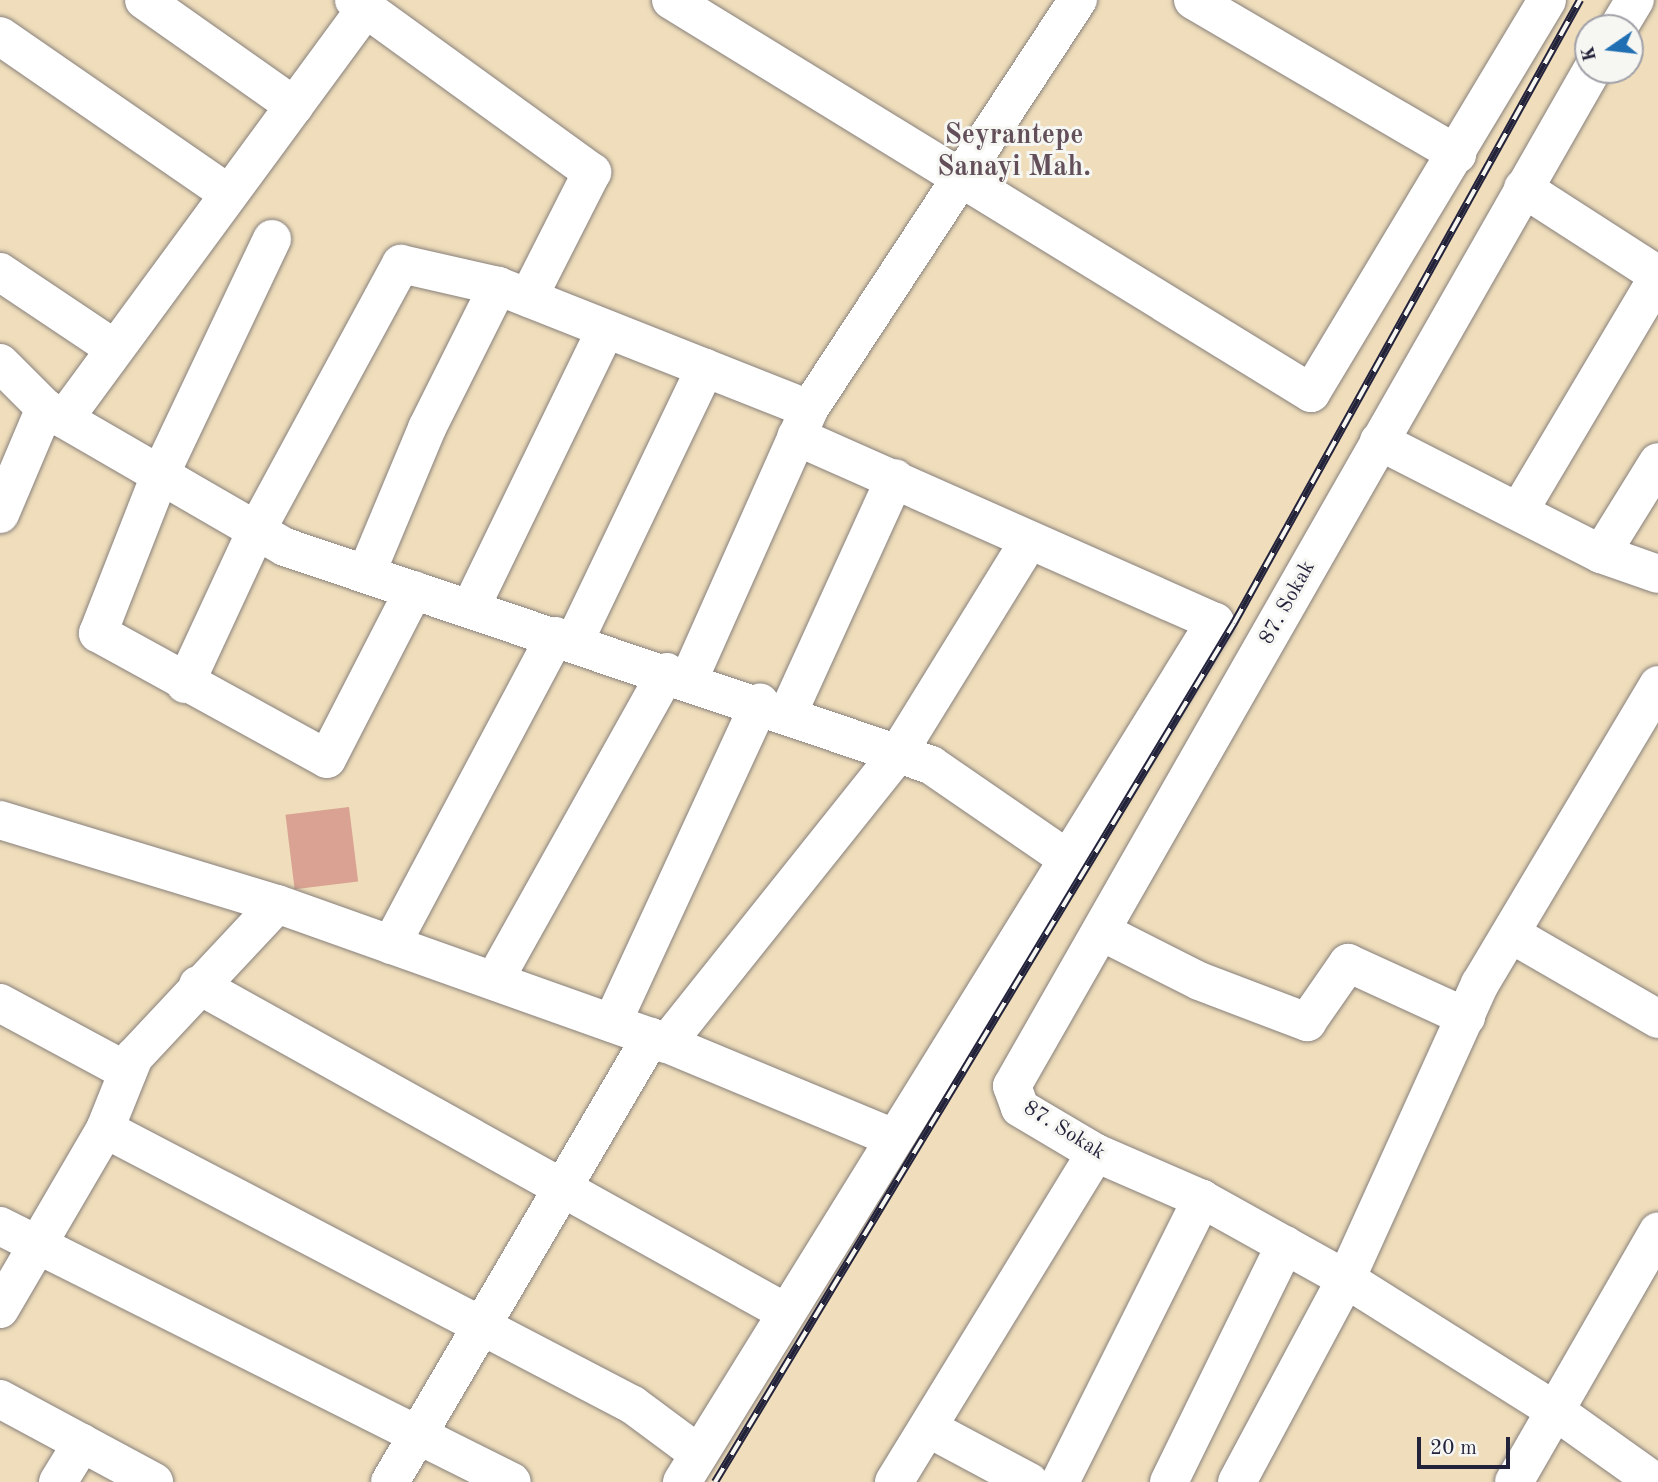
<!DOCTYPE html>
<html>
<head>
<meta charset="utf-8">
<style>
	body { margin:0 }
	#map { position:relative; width:1658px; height:1482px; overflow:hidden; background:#efddbb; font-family:"Old Standard TT",serif }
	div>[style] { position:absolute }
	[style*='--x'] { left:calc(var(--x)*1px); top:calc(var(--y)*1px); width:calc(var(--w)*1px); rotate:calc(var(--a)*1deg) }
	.building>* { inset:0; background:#d9a292; transform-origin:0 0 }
	.roads { filter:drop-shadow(0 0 2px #88807b) drop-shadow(0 0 2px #88807b) }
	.minor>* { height:38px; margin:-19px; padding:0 19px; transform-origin:19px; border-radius:19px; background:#fff }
	.rail>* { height:8px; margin-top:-4px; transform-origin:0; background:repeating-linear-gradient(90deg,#f6f6f2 0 16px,#22223b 0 32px); box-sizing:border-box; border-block:2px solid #22223b }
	span { translate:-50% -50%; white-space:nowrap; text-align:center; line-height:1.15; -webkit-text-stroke:6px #f6f6f2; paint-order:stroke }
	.street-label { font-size:21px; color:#22223b }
	.district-label { font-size:28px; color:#624f59; font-weight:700 }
	.north { position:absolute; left:1574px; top:14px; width:70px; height:70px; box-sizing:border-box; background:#f6f6f2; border:2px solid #a1a1a9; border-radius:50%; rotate:256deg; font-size:19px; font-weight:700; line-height:28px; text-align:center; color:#22223b }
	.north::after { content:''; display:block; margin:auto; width:24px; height:32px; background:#1f6fb2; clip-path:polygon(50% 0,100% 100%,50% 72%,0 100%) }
	.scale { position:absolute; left:1417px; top:1437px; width:93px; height:32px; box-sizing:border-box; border:4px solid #22223b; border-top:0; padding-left:9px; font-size:21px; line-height:24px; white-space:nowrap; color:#22223b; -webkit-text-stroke:5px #f6f6f2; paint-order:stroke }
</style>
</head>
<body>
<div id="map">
	<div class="building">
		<div style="left:349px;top:807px;width:75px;height:64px;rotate:83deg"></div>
	</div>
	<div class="roads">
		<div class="minor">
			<div style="--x:144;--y:0;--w:184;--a:35.2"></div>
			<div style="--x:354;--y:0;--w:294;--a:35.9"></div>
			<div style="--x:592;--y:172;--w:141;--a:116.9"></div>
			<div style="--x:671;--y:0;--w:751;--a:31.55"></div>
			<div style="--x:1311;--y:393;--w:458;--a:-59"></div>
			<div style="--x:1193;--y:0;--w:306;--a:30.3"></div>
			<div style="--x:1618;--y:28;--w:33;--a:-59"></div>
			<div style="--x:0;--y:36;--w:278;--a:34.6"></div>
			<div style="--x:1592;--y:70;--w:1170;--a:119.72"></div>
			<div style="--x:1012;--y:1086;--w:23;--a:70"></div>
			<div style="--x:1020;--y:1108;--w:88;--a:30.6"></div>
			<div style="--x:1096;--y:1153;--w:116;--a:23.5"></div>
			<div style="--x:1202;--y:1199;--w:165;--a:29.1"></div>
			<div style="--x:1346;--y:1279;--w:246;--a:32.2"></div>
			<div style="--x:1554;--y:1410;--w:124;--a:35.5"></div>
			<div style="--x:1523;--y:188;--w:161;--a:32.8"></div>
			<div style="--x:272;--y:239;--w:261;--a:115.4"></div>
			<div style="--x:160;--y:475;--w:170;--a:111.4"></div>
			<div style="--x:98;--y:633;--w:261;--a:28.8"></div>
			<div style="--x:327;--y:759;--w:190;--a:-62.8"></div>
			<div style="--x:0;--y:272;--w:138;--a:33.8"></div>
			<div style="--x:0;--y:363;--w:64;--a:45"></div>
			<div style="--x:45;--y:408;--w:277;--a:30.1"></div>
			<div style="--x:285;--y:547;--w:682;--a:18.65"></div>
			<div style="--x:931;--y:765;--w:166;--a:34.5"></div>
			<div style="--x:64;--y:419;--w:510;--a:-53.69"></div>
			<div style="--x:1379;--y:441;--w:249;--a:27"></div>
			<div style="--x:1601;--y:554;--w:60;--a:19.3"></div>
			<div style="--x:1519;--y:511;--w:272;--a:-59.3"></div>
			<div style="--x:0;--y:514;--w:115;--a:-67"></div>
			<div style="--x:1601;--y:554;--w:108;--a:-58.2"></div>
			<div style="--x:366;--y:574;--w:158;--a:-67.3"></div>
			<div style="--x:427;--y:428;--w:159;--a:-63.4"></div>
			<div style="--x:470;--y:609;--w:311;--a:-64.1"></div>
			<div style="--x:574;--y:642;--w:304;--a:-64.4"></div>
			<div style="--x:689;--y:679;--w:295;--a:-66"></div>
			<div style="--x:809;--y:409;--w:490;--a:-56.7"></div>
			<div style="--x:185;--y:684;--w:169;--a:-65.1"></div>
			<div style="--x:256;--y:531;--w:304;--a:-61.5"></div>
			<div style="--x:401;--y:264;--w:99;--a:12.8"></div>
			<div style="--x:498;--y:286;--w:334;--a:21.6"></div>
			<div style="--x:788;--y:713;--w:258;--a:-65.5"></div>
			<div style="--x:0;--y:820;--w:289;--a:16.9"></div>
			<div style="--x:1102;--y:932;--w:109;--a:26.8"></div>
			<div style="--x:1199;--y:981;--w:116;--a:20.8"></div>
			<div style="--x:1307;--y:1022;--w:72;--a:-55.2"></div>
			<div style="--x:1348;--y:963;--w:130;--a:24.6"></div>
			<div style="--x:1511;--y:934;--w:170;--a:30"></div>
			<div style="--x:391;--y:945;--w:350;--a:-62"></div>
			<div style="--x:494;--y:981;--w:354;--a:-60.8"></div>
			<div style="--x:198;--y:985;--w:672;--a:29.12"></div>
			<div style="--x:0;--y:1003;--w:145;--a:28.3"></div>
			<div style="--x:612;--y:1023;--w:353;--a:-65.2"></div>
			<div style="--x:666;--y:1044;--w:372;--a:-51.4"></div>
			<div style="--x:898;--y:753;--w:249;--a:-58.3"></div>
			<div style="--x:105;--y:1129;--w:596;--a:27.6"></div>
			<div style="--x:633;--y:1405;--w:82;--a:36.6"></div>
			<div style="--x:0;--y:1226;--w:572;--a:26.57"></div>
			<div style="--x:0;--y:1309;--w:208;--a:-59.7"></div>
			<div style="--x:105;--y:1129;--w:78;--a:-68.1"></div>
			<div style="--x:134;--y:1057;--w:209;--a:-46.9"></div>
			<div style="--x:277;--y:904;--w:397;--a:19.6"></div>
			<div style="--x:651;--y:1037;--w:263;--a:22.6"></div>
			<div style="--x:0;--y:1399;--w:175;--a:28.3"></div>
			<div style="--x:928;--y:1428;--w:115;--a:28.1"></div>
			<div style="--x:58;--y:1482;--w:46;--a:-58.4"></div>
			<div style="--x:390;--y:1482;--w:516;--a:-59.61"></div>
			<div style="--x:682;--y:1482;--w:1012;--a:-58.21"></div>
			<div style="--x:1215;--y:622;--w:458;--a:-156.1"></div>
			<div style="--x:894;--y:1482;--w:386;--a:-58.5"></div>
			<div style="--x:1060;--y:1482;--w:317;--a:-63.4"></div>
			<div style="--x:1169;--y:1482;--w:264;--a:-63.9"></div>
			<div style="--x:1237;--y:1482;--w:230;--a:-61.8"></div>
			<div style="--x:1346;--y:1279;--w:324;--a:-65.6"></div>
			<div style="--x:1480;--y:984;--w:348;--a:-59.2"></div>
			<div style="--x:1514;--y:1482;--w:289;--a:-60.1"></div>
		</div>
	</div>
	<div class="rail">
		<div style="--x:715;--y:1482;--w:1004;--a:-58.86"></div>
		<div style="--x:1234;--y:623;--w:713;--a:-60.95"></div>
	</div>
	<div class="street-label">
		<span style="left:1288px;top:603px;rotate:-61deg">87. Sokak</span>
		<span style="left:1064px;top:1131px;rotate:32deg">87. Sokak</span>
	</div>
	<div class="district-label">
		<span style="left:1014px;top:152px">Seyrantepe<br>Sanayi Mah.</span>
	</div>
	<div class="north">K</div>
	<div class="scale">20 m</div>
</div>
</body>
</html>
